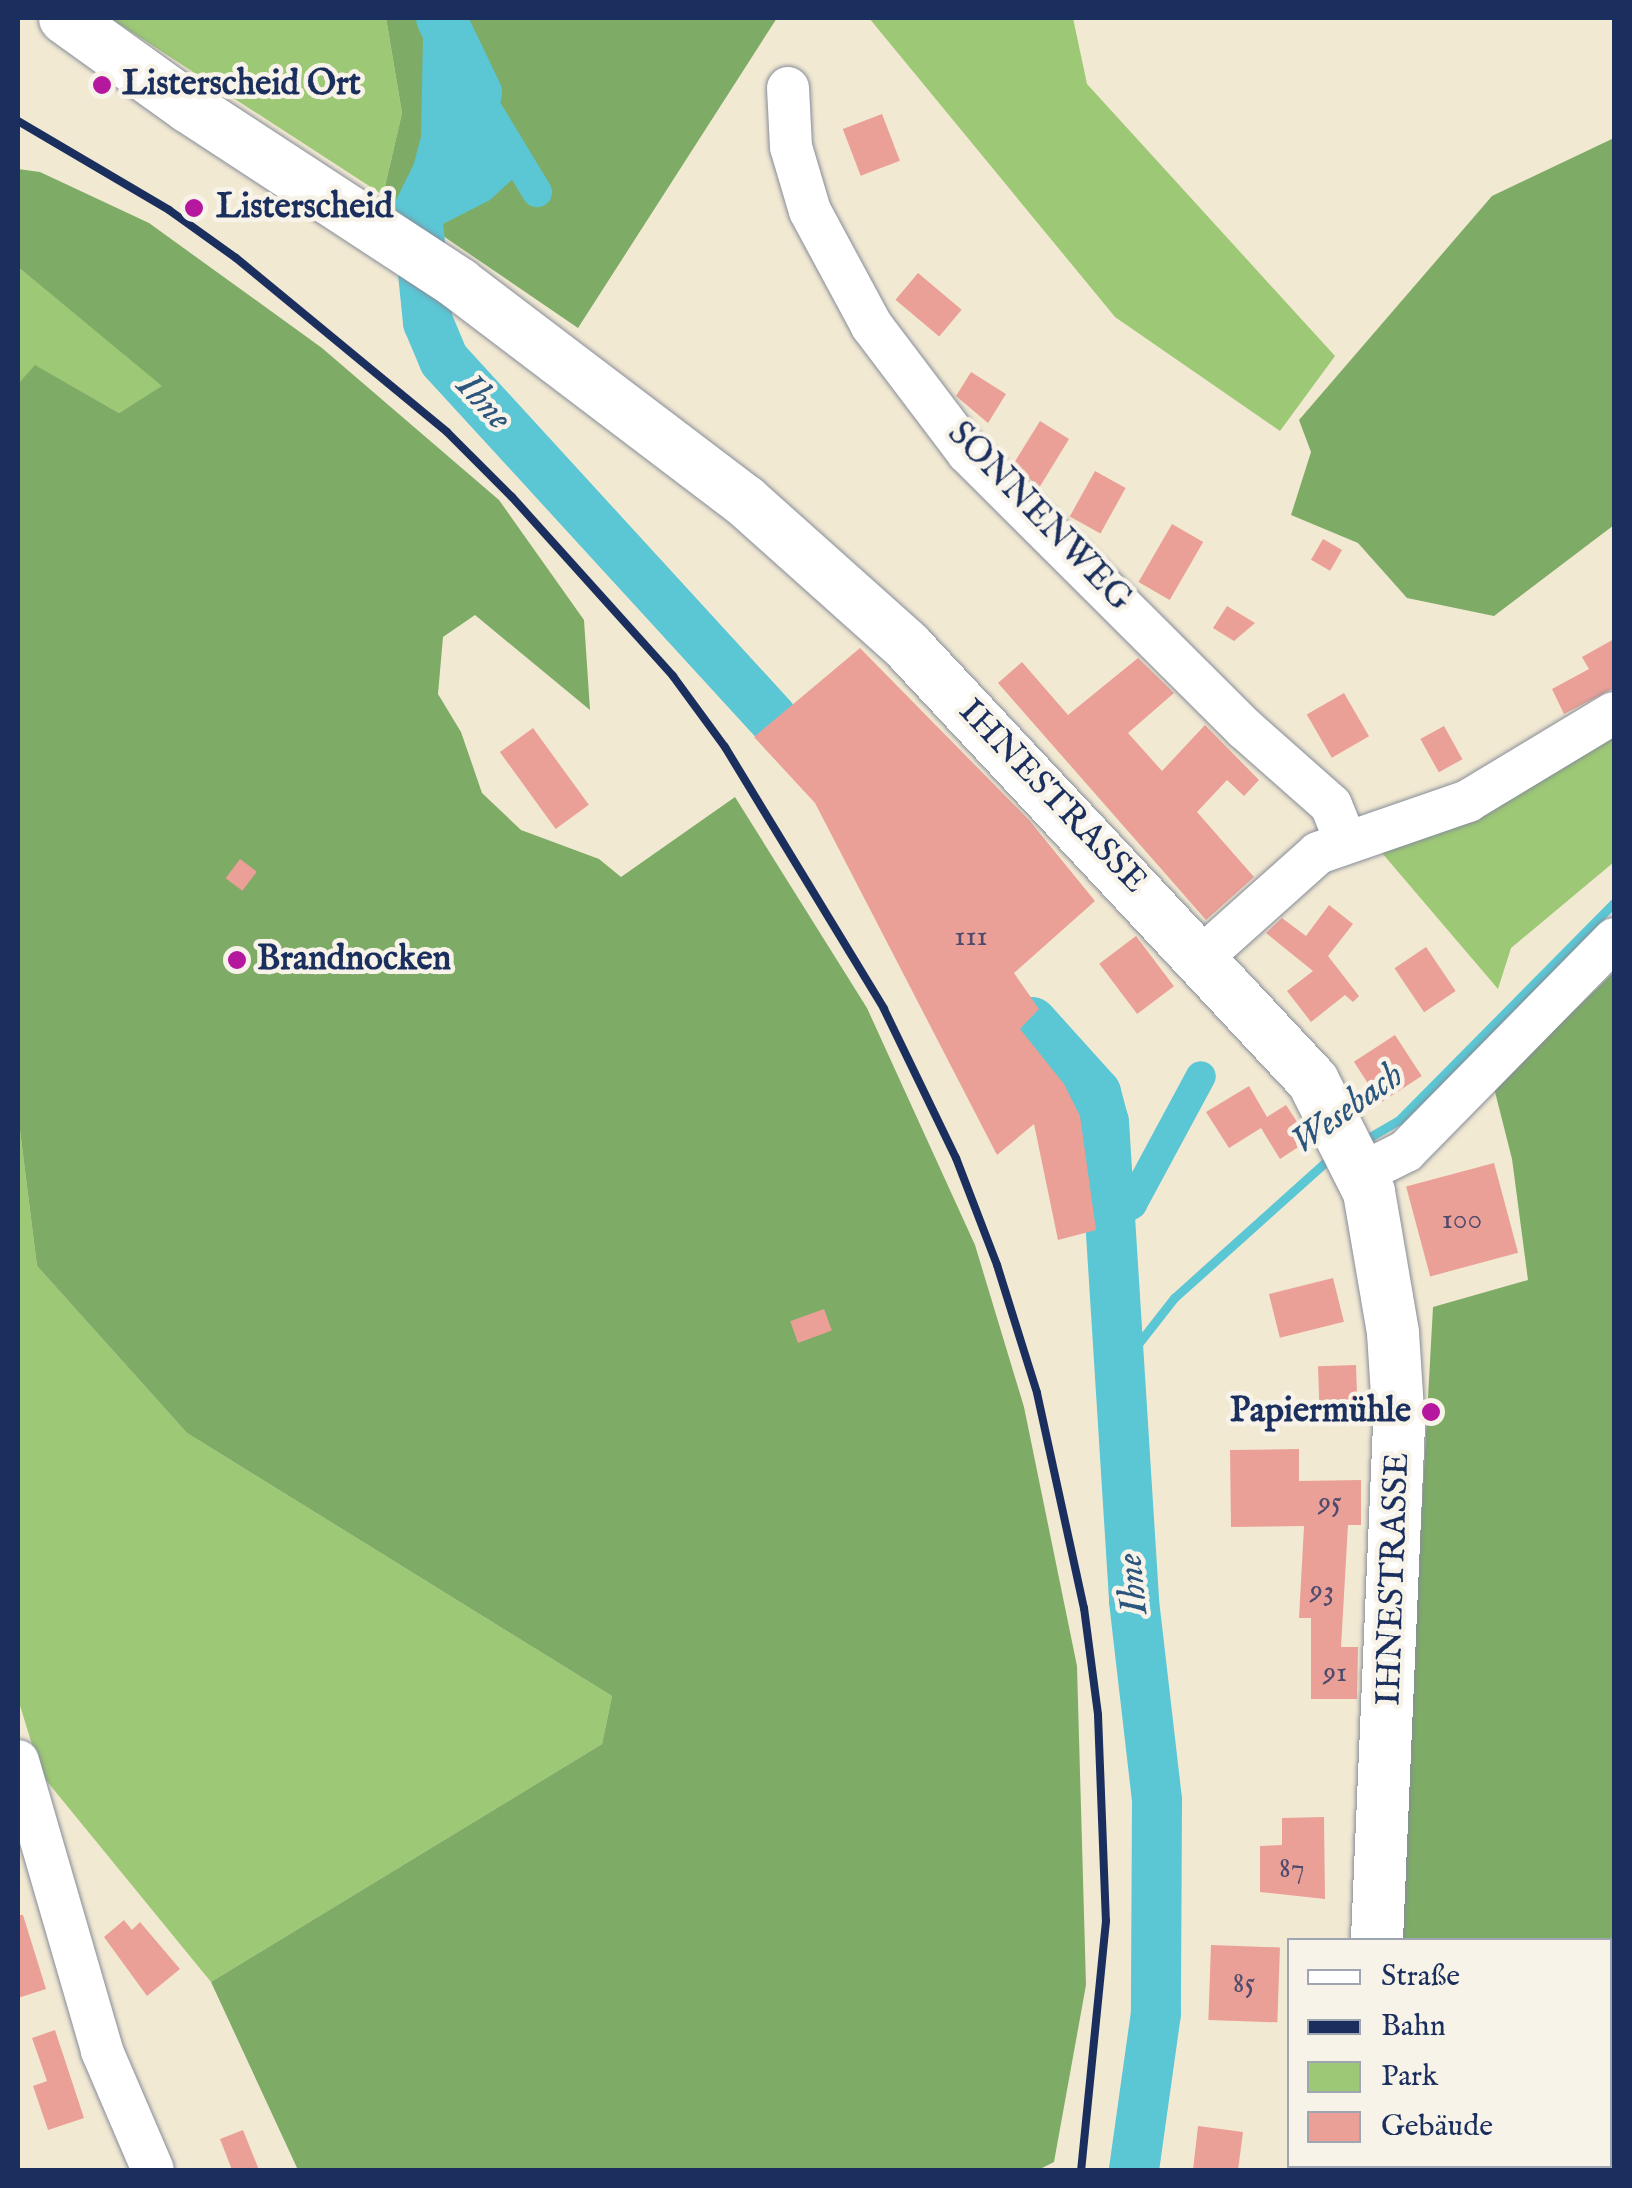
<!DOCTYPE html>
<html>
<head>
<meta charset="utf-8">
<style>
	body { margin:0 }
	#map { position:relative; width:1632px; height:2188px; overflow:hidden; background:#f2e9d3; font-family:"IM FELL English",serif }
	div>[style] { position:absolute }
	[style*='--x'] { left:calc(var(--x)*1px); top:calc(var(--y)*1px); width:calc(var(--w)*1px); rotate:calc(var(--a)*1deg) }
	.green>* { inset:0; background:#9dc875 }
	.forest>* { inset:0; background:#7eac66 }
	.water>* { inset:0; background:#5bc6d4 }
	.stream>* { height:9px; margin:-4.5px; padding:0 4.5px; transform-origin:4.5px; border-radius:4.5px; background:#5bc6d4 }
	.canal>* { height:30px; margin:-15px; padding:0 15px; transform-origin:15px; border-radius:15px; background:#5bc6d4 }
	.river>* { height:50px; margin:-25px; padding:0 25px; transform-origin:25px; border-radius:25px; background:#5bc6d4 }
	.building>* { inset:0; background:#eaa097; transform-origin:0 0 }
	.roads { filter:drop-shadow(0 0 2px #868c98) drop-shadow(0 0 2px #868c98) }
	.minor>* { height:42px; margin:-21px; padding:0 21px; transform-origin:21px; border-radius:21px; background:#fff }
	.major>* { height:52px; margin:-26px; padding:0 26px; transform-origin:26px; border-radius:26px; background:#fff }
	.rail>* { height:8px; margin:-4px; padding:0 4px; transform-origin:4px; border-radius:4px; background:#1b2f5e }
	.dots>* { width:28px; height:28px; translate:-50% -50%; box-sizing:border-box; border:5px solid #f7f3e8; border-radius:50% }
	span { translate:-50% -50%; white-space:nowrap; text-align:center; line-height:1.15; -webkit-text-stroke:9px #f7f3e8; paint-order:stroke }
	.number-label { font-size:30px; color:#4f4b6c }
	.number-label span { -webkit-text-stroke-width:0 }
	.poi-label { font-size:35px; color:#1b2f5e; font-weight:700 }
	.left { translate:0 -50%; text-align:left }
	.right { translate:-100% -50%; text-align:right }
	.street-label { font-size:35px; color:#1b2f5e }
	.water-label { font-size:38px; color:#2b557c; font-style:italic }
	.frame { position:absolute; inset:0; border:20px solid #1b2f5e; pointer-events:none }
	.legend { position:absolute; left:1287px; top:1938px; width:325px; height:230px; box-sizing:border-box; background:#f7f3e8; border:2px solid #9fa5b1; margin:0; padding:12px 18px; list-style:none; font-size:30px; color:#1b2f5e }
	.legend li { display:flex; align-items:center; gap:20px; height:50px }
	.legend b { width:50px; border:2px solid #9fa5b1 }
</style>
</head>
<body>
<div id="map">
	<div class="green">
		<div style="clip-path:polygon(110px 18px,386px 18px,402px 113px,383px 195px)"></div>
		<div style="clip-path:polygon(869px 18px,1073px 18px,1087px 84px,1335px 356px,1280px 431px,1115px 317px)"></div>
		<div style="clip-path:polygon(18px 267px,163px 386px,119px 413px,36px 366px,18px 384px)"></div>
		<div style="clip-path:polygon(1614px 721px,1614px 862px,1511px 948px,1498px 989px,1382px 853px)"></div>
		<div style="clip-path:polygon(18px 1115px,37px 1266px,187px 1433px,612px 1696px,602px 1744px,211px 1982px,41px 1774px,18px 1699px)"></div>
	</div>
	<div class="forest">
		<div style="clip-path:polygon(386px 18px,777px 18px,578px 328px,383px 195px,402px 113px)"></div>
		<div style="clip-path:polygon(1614px 138px,1614px 525px,1494px 616px,1407px 598px,1358px 543px,1291px 515px,1311px 452px,1299px 420px,1492px 196px)"></div>
		<div style="clip-path:polygon(18px 169px,40px 172px,149px 223px,322px 348px,499px 500px,584px 620px,590px 710px,475px 615px,443px 637px,438px 694px,461px 732px,482px 793px,521px 830px,599px 859px,621px 877px,735px 797px,867px 1008px,975px 1245px,1024px 1407px,1077px 1666px,1086px 1985px,1054px 2162px,1038px 2170px,298px 2170px,211px 1982px,602px 1744px,612px 1696px,187px 1433px,37px 1266px,18px 1115px,18px 384px,35px 365px,119px 413px,162px 386px,18px 267px)"></div>
		<div style="clip-path:polygon(1614px 972px,1614px 2170px,1366px 2170px,1610px 2166px,1610px 1940px,1398px 1940px,1433px 1307px,1528px 1280px,1512px 1159px,1494px 1088px)"></div>
	</div>
	<div class="water">
		<div style="clip-path:polygon(423px 37px,438px 48px,468px 109px,515px 177px,490px 200px,437px 227px,403px 204px,421px 137px)"></div>
	</div>
	<div class="stream">
		<div style="--x:1363;--y:1141;--w:42;--a:-30.3"></div>
		<div style="--x:1399;--y:1120;--w:305;--a:-45.3"></div>
		<div style="--x:1120;--y:1367;--w:88;--a:-52"></div>
		<div style="--x:1174;--y:1298;--w:211;--a:-41.9"></div>
	</div>
	<div class="canal">
		<div style="--x:477;--y:93;--w:116;--a:58.8"></div>
		<div style="--x:1112;--y:1217;--w:24;--a:-33"></div>
		<div style="--x:1132;--y:1204;--w:145;--a:-61.7"></div>
	</div>
	<div class="river">
		<div style="--x:441;--y:18;--w:83;--a:64.4"></div>
		<div style="--x:477;--y:93;--w:135;--a:116.4"></div>
		<div style="--x:417;--y:214;--w:109;--a:84.2"></div>
		<div style="--x:428;--y:322;--w:41;--a:67.2"></div>
		<div style="--x:444;--y:360;--w:486;--a:47.5"></div>
		<div style="--x:1032;--y:1022;--w:96;--a:48"></div>
		<div style="--x:1096;--y:1093;--w:30;--a:75"></div>
		<div style="--x:1104;--y:1122;--w:480;--a:86.4"></div>
		<div style="--x:1134;--y:1601;--w:201;--a:83.4"></div>
		<div style="--x:1157;--y:1801;--w:212;--a:90.3"></div>
		<div style="--x:1156;--y:2013;--w:159;--a:98"></div>
	</div>
	<div class="building">
		<div style="left:882px;top:114px;width:50px;height:42px;rotate:69deg"></div>
		<div style="left:918px;top:273px;width:57px;height:35px;rotate:40deg"></div>
		<div style="clip-path:polygon(971px 372px,1006px 394px,988px 423px,956px 396px)"></div>
		<div style="clip-path:polygon(1040px 421px,1069px 439px,1039px 488px,1014px 463px)"></div>
		<div style="left:1095px;top:471px;width:35px;height:52px;rotate:29deg"></div>
		<div style="left:1172px;top:524px;width:36px;height:67px;rotate:30deg"></div>
		<div style="left:1323px;top:539px;width:22px;height:24px;rotate:30deg"></div>
		<div style="clip-path:polygon(1227px 606px,1255px 623px,1234px 641px,1213px 628px)"></div>
		<div style="clip-path:polygon(1614px 639px,1614px 688px,1564px 714px,1552px 689px,1589px 669px,1582px 657px)"></div>
		<div style="clip-path:polygon(860px 648px,1029px 820px,1095px 901px,1014px 973px,1039px 1009px,1020px 1029px,1064px 1084px,1080px 1116px,1096px 1230px,1058px 1240px,1034px 1124px,997px 1155px,815px 803px,754px 737px)"></div>
		<div style="clip-path:polygon(1138px 658px,1174px 693px,1128px 733px,1162px 771px,1205px 725px,1259px 780px,1244px 796px,1227px 780px,1197px 812px,1254px 877px,1206px 920px,998px 683px,1022px 662px,1068px 715px)"></div>
		<div style="left:1344px;top:693px;width:50px;height:43px;rotate:60deg"></div>
		<div style="left:1444px;top:726px;width:38px;height:27px;rotate:61deg"></div>
		<div style="left:533px;top:728px;width:95px;height:41px;rotate:54deg"></div>
		<div style="left:240px;top:859px;width:21px;height:24px;rotate:37deg"></div>
		<div style="clip-path:polygon(1329px 905px,1353px 924px,1328px 956px,1359px 996px,1353px 1002px,1345px 995px,1311px 1022px,1287px 991px,1313px 971px,1266px 933px,1282px 918px,1306px 936px)"></div>
		<div style="left:1136px;top:936px;width:63px;height:46px;rotate:53deg"></div>
		<div style="left:1426px;top:947px;width:53px;height:38px;rotate:56deg"></div>
		<div style="left:1395px;top:1035px;width:49px;height:49px;rotate:57deg"></div>
		<div style="clip-path:polygon(1249px 1086px,1267px 1117px,1286px 1105px,1309px 1140px,1280px 1159px,1261px 1128px,1229px 1148px,1206px 1112px)"></div>
		<div style="left:1494px;top:1163px;width:93px;height:91px;rotate:75deg"></div>
		<div style="left:1333px;top:1278px;width:45px;height:66px;rotate:76deg"></div>
		<div style="left:824px;top:1309px;width:23px;height:36px;rotate:70deg"></div>
		<div style="left:1356px;top:1365px;width:51px;height:38px;rotate:88deg"></div>
		<div style="clip-path:polygon(1299px 1449px,1299px 1481px,1361px 1480px,1361px 1525px,1348px 1525px,1341px 1647px,1358px 1647px,1357px 1699px,1311px 1699px,1311px 1618px,1299px 1618px,1304px 1526px,1231px 1527px,1230px 1450px)"></div>
		<div style="clip-path:polygon(1324px 1817px,1325px 1899px,1260px 1892px,1260px 1846px,1282px 1845px,1282px 1818px)"></div>
		<div style="clip-path:polygon(18px 1915px,23px 1915px,46px 1989px,18px 1998px)"></div>
		<div style="clip-path:polygon(124px 1920px,132px 1930px,140px 1922px,180px 1969px,147px 1996px,104px 1937px)"></div>
		<div style="left:1211px;top:1945px;width:69px;height:75px;rotate:2deg"></div>
		<div style="clip-path:polygon(55px 2030px,84px 2118px,48px 2130px,33px 2086px,47px 2081px,32px 2038px)"></div>
		<div style="clip-path:polygon(1198px 2126px,1243px 2132px,1238px 2170px,1193px 2170px)"></div>
		<div style="clip-path:polygon(243px 2130px,259px 2170px,232px 2170px,220px 2139px)"></div>
	</div>
	<div class="roads">
		<div class="minor">
			<div style="--x:788;--y:88;--w:59;--a:87.1"></div>
			<div style="--x:791;--y:147;--w:67;--a:73.5"></div>
			<div style="--x:810;--y:211;--w:131;--a:61.7"></div>
			<div style="--x:872;--y:326;--w:159;--a:52.9"></div>
			<div style="--x:968;--y:453;--w:390;--a:44.9"></div>
			<div style="--x:1244;--y:728;--w:116;--a:41.5"></div>
			<div style="--x:1331;--y:805;--w:40;--a:68"></div>
			<div style="--x:1203;--y:956;--w:154;--a:-41.8"></div>
			<div style="--x:1318;--y:853;--w:159;--a:-19.1"></div>
			<div style="--x:1468;--y:801;--w:170;--a:-31.1"></div>
			<div style="--x:1362;--y:1173;--w:49;--a:-26.6"></div>
			<div style="--x:1406;--y:1151;--w:297;--a:-45.5"></div>
			<div style="--x:18;--y:1761;--w:302;--a:73.8"></div>
			<div style="--x:102;--y:2051;--w:129;--a:66.8"></div>
		</div>
		<div class="major">
			<div style="--x:65;--y:18;--w:153;--a:35.7"></div>
			<div style="--x:189;--y:107;--w:323;--a:33.2"></div>
			<div style="--x:459;--y:284;--w:359;--a:37.2"></div>
			<div style="--x:745;--y:501;--w:217;--a:41.8"></div>
			<div style="--x:907;--y:646;--w:595;--a:46.97"></div>
			<div style="--x:1313;--y:1081;--w:124;--a:63.2"></div>
			<div style="--x:1369;--y:1192;--w:143;--a:80.3"></div>
			<div style="--x:1393;--y:1333;--w:92;--a:86.3"></div>
			<div style="--x:1399;--y:1425;--w:515;--a:92.45"></div>
			<div style="--x:1341;--y:2170;--w:4;--a:-76"></div>
		</div>
	</div>
	<div class="rail">
		<div style="--x:18;--y:121;--w:175;--a:30.5"></div>
		<div style="--x:169;--y:210;--w:82;--a:35.6"></div>
		<div style="--x:236;--y:258;--w:273;--a:39.5"></div>
		<div style="--x:447;--y:432;--w:92;--a:45"></div>
		<div style="--x:512;--y:497;--w:241;--a:48"></div>
		<div style="--x:673;--y:676;--w:88;--a:53.8"></div>
		<div style="--x:725;--y:747;--w:306;--a:58.7"></div>
		<div style="--x:884;--y:1009;--w:165;--a:64.2"></div>
		<div style="--x:956;--y:1158;--w:115;--a:69"></div>
		<div style="--x:997;--y:1265;--w:134;--a:72.6"></div>
		<div style="--x:1037;--y:1393;--w:220;--a:77.7"></div>
		<div style="--x:1084;--y:1608;--w:108;--a:82.5"></div>
		<div style="--x:1098;--y:1715;--w:206;--a:87.8"></div>
		<div style="--x:1106;--y:1921;--w:250;--a:95.7"></div>
	</div>
	<div class="dots">
		<div style="left:102px;top:85px;background:#b5179e"></div>
		<div style="left:194px;top:208px;background:#b5179e"></div>
		<div style="left:237px;top:960px;background:#b5179e"></div>
		<div style="left:1431px;top:1412px;background:#b5179e"></div>
	</div>
	<div class="number-label">
		<span style="left:971px;top:937px">111</span>
		<span style="left:1462px;top:1220px">100</span>
		<span style="left:1330px;top:1503px">95</span>
		<span style="left:1322px;top:1591px">93</span>
		<span style="left:1335px;top:1673px">91</span>
		<span style="left:1292px;top:1869px">87</span>
		<span style="left:1244px;top:1984px">85</span>
	</div>
	<div class="poi-label">
		<span class="left" style="left:122px;top:85px">Listerscheid Ort</span>
		<span class="left" style="left:216px;top:208px">Listerscheid</span>
		<span class="left" style="left:257px;top:960px">Brandnocken</span>
		<span class="right" style="left:1411px;top:1412px">Papiermühle</span>
	</div>
	<div class="street-label">
		<span style="left:1039px;top:517px;rotate:46deg">SONNENWEG</span>
		<span style="left:1052px;top:797px;rotate:46deg">IHNESTRASSE</span>
		<span style="left:1394px;top:1579px;rotate:-88deg">IHNESTRASSE</span>
	</div>
	<div class="water-label">
		<span style="left:483px;top:403px;rotate:48deg">Ihne</span>
		<span style="left:1348px;top:1110px;rotate:-36deg">Wesebach</span>
		<span style="left:1134px;top:1584px;rotate:-95deg">Ihne</span>
	</div>
	<div class="frame"></div>
	<ul class="legend">
	<li><b style="height:12px;background:#fff"></b>Straße</li>
	<li><b style="height:12px;background:#1b2f5e"></b>Bahn</li>
	<li><b style="height:28px;background:#9dc875"></b>Park</li>
	<li><b style="height:28px;background:#eaa097"></b>Gebäude</li>
	</ul>
</div>
</body>
</html>
